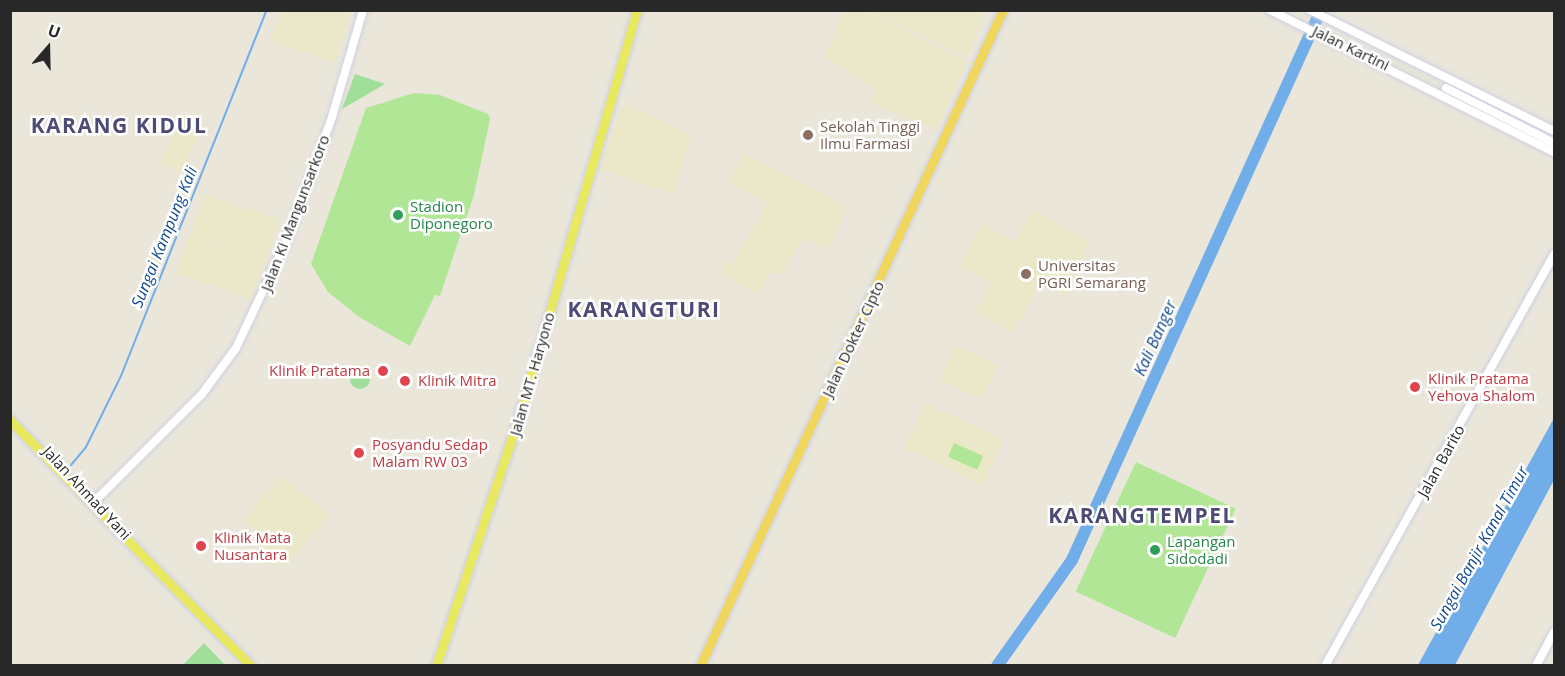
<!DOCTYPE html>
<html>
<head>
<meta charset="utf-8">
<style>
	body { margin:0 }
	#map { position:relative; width:1565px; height:676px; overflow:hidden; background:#eae7da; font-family:"Open Sans",sans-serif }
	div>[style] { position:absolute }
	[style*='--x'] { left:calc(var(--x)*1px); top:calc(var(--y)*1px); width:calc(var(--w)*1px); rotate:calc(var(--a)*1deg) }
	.education>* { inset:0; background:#ebe8ca; transform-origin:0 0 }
	.green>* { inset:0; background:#a0df99 }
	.round { border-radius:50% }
	.pitch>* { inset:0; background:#b0e695; transform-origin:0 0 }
	.water>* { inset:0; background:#71ade8 }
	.stream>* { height:2px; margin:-1px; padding:0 1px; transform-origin:1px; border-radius:1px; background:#71ade8 }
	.river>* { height:12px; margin:-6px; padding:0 6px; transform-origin:6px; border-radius:6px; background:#71ade8 }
	.roads { filter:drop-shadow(0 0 2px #d0d0e1) drop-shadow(0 0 2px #d0d0e1) }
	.tertiary>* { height:8px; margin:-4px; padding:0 4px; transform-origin:4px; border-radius:4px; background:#fff }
	.secondary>* { height:8px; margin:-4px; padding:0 4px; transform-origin:4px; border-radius:4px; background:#fff }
	.primary>* { height:9px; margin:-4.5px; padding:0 4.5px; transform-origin:4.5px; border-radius:4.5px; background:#e9e960 }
	.trunk>* { height:9px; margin:-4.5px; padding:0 4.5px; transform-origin:4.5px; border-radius:4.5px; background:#f0d65c }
	.dots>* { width:16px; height:16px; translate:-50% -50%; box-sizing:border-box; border:3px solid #fff; border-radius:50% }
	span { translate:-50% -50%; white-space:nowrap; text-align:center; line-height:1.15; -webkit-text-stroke:5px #fff; paint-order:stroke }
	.street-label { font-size:15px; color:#282828 }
	.education-label { font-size:15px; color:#785e54 }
	.left { translate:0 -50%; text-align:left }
	.leisure-label { font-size:15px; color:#27864d }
	.health-label { font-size:15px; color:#be3a42 }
	.right { translate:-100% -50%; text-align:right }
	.water-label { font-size:16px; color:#134891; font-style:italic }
	.district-label { font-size:21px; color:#4d4b76; font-weight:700; letter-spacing:1.5px }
	.frame { position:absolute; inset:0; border:12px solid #282828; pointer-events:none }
	.north { position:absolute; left:18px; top:18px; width:60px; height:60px; -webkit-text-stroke:4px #fff; paint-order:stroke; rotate:20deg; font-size:16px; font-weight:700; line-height:24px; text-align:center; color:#282828 }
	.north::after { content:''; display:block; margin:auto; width:21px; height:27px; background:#282828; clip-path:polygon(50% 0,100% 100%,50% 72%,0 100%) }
</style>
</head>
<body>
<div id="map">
	<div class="education">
		<div style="clip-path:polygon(864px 10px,967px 62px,936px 130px,869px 102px,878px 91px,825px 56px,844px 11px)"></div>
		<div style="clip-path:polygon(282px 11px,351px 11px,335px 62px,269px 42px)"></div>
		<div style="clip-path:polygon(867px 11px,984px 11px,968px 57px)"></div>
		<div style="clip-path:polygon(624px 103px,691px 135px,674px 195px,599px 170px)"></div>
		<div style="left:183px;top:114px;width:23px;height:54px;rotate:25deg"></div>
		<div style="clip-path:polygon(744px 153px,848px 207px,828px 250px,803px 237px,783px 273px,769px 274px,758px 294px,720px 272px,726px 262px,733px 264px,767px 203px,728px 181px)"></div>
		<div style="clip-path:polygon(204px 194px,280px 219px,251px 300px,175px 273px,190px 236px,261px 262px,191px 235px)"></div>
		<div style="clip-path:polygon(1033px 210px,1090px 241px,1082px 256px,1086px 258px,1065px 296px,1040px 283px,1013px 333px,975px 312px,991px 282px,960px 266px,982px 224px,1014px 241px)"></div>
		<div style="left:955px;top:345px;width:47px;height:38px;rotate:25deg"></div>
		<div style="left:925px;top:403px;width:87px;height:50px;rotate:25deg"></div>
		<div style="clip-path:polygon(281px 475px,329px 515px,285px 567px,279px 562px,274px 567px,256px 552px,267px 539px,243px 520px)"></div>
	</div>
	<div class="green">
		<div style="clip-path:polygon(355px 74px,385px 84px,342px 109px)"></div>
		<div class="round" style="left:350px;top:369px;width:20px;height:20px"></div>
		<div style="clip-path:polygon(204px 643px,225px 665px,183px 665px)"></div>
	</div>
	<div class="pitch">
		<div style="clip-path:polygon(414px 93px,440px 95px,488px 114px,490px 119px,474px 195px,440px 296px,435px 295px,410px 346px,359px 317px,328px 292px,311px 264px,366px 108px)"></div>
		<div style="left:954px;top:443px;width:32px;height:15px;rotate:24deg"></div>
		<div style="left:1136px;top:462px;width:110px;height:143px;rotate:25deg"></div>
	</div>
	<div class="water">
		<div style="clip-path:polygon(1554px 418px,1554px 480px,1455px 665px,1418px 665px)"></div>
	</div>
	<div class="stream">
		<div style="--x:71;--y:465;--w:23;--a:-50"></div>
		<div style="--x:86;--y:447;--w:79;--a:-63.8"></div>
		<div style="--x:121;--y:376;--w:394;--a:-68.3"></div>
	</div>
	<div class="river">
		<div style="--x:997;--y:666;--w:130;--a:-54.7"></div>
		<div style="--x:1072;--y:560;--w:604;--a:-65.64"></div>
	</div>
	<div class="roads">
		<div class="tertiary">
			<div style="--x:1325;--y:666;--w:471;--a:-60.9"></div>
			<div style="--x:1536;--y:666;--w:38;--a:-62"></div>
		</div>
		<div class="secondary">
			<div style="--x:1270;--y:10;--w:318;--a:26.6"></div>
			<div style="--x:1310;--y:10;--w:272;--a:26.4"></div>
			<div style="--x:1446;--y:88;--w:121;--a:27"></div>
			<div style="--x:94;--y:502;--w:153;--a:-45"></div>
			<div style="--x:202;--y:394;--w:57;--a:-53.5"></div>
			<div style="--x:236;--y:348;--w:122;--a:-64.7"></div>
			<div style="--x:288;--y:238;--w:129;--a:-70"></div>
			<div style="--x:332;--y:117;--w:111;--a:-73.8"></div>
		</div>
		<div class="primary">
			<div style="--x:10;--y:420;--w:344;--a:45.6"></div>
			<div style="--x:436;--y:666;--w:272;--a:-71.6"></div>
			<div style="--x:522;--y:408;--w:414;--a:-73.9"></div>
		</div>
		<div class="trunk">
			<div style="--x:700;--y:666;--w:723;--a:-65.21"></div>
		</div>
	</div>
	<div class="dots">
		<div style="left:808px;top:135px;background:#8d6e63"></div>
		<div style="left:398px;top:215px;background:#2e9e5b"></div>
		<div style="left:1026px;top:274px;background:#8d6e63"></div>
		<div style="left:383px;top:371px;background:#e0444e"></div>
		<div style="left:405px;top:381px;background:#e0444e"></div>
		<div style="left:1415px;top:387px;background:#e0444e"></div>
		<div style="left:359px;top:453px;background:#e0444e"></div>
		<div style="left:201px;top:546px;background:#e0444e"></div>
		<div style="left:1155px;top:550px;background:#2e9e5b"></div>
	</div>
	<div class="street-label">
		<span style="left:1351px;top:48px;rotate:26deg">Jalan Kartini</span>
		<span style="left:295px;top:213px;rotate:-69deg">Jalan Ki Mangunsarkoro</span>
		<span style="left:853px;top:339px;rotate:-65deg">Jalan Dokter Cipto</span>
		<span style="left:532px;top:374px;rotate:-74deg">Jalan MT. Haryono</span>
		<span style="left:1441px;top:461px;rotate:-61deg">Jalan Barito</span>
		<span style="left:87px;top:493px;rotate:47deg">Jalan Ahmad Yani</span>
	</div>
	<div class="education-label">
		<span class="left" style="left:820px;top:135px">Sekolah Tinggi<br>Ilmu Farmasi</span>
		<span class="left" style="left:1038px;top:274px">Universitas<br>PGRI Semarang</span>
	</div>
	<div class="leisure-label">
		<span class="left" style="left:410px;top:215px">Stadion<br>Diponegoro</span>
		<span class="left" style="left:1167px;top:550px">Lapangan<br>Sidodadi</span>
	</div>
	<div class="health-label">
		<span class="right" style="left:370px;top:371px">Klinik Pratama</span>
		<span class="left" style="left:1428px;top:387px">Klinik Pratama<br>Yehova Shalom</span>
		<span class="left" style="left:418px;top:381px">Klinik Mitra</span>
		<span class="left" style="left:372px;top:453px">Posyandu Sedap<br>Malam RW 03</span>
		<span class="left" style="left:214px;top:546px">Klinik Mata<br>Nusantara</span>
	</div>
	<div class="water-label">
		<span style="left:164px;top:237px;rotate:-68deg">Sungai Kampung Kali</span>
		<span style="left:1155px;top:338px;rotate:-66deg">Kali Banger</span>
		<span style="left:1479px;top:548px;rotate:-61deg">Sungai Banjir Kanal Timur</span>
	</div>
	<div class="district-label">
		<span style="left:119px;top:125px">KARANG KIDUL</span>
		<span style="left:644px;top:309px">KARANGTURI</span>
		<span style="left:1142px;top:515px">KARANGTEMPEL</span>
	</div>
	<div class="frame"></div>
	<div class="north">U</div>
</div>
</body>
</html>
